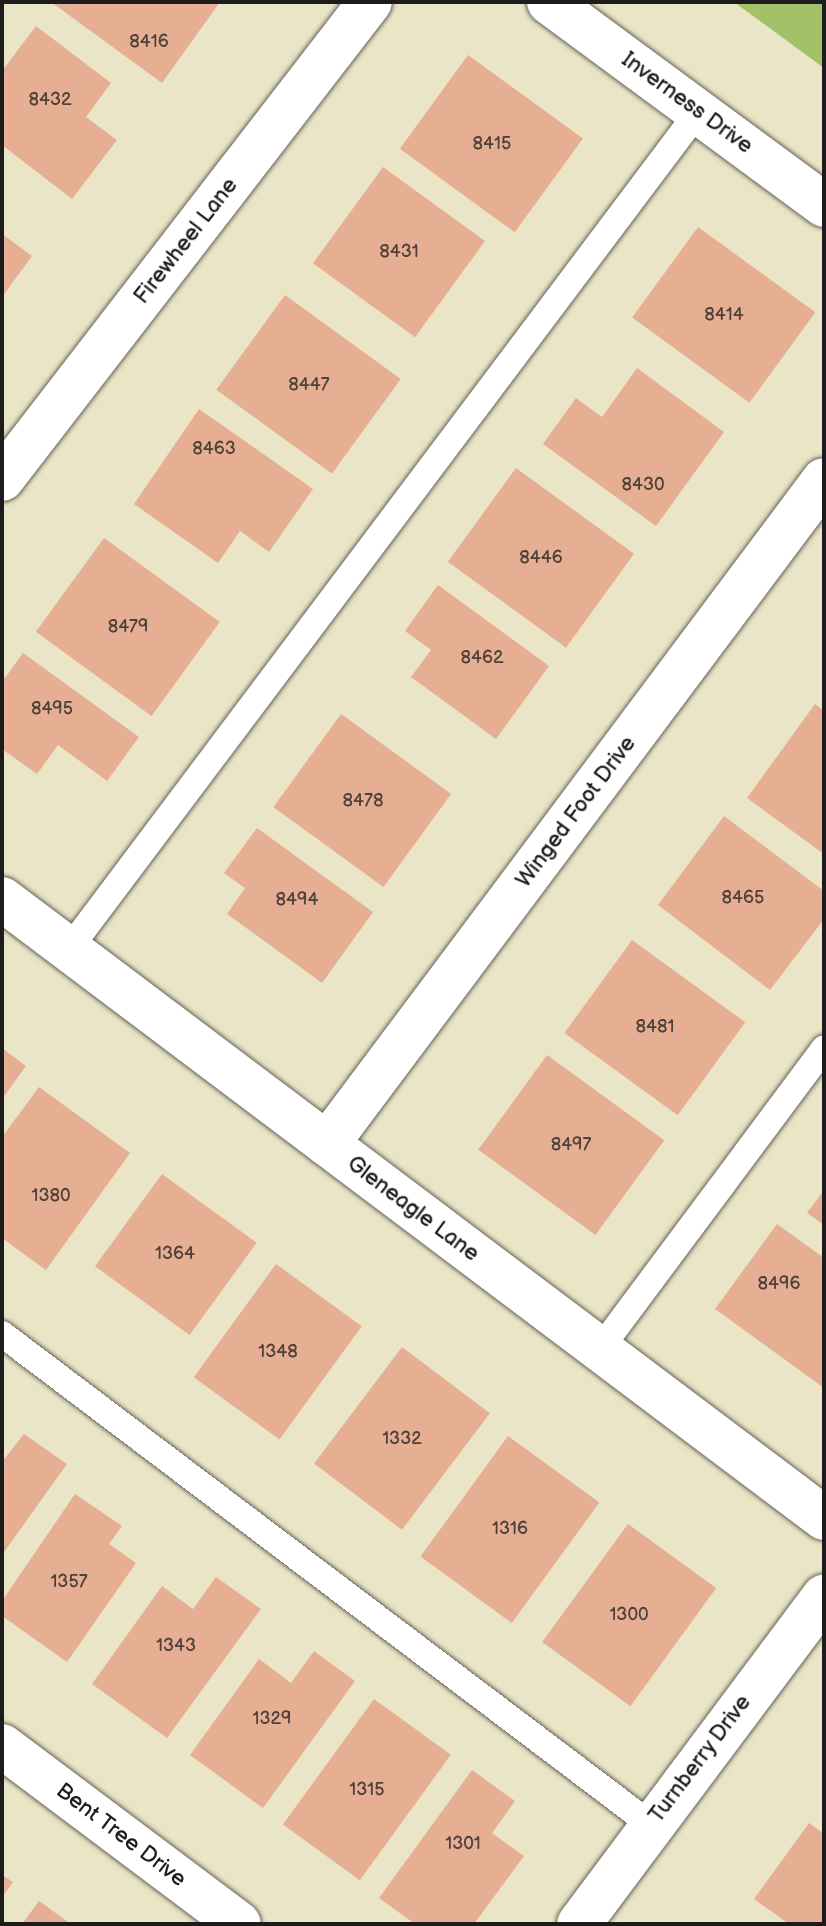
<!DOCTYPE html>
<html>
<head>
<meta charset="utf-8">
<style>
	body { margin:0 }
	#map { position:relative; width:826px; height:1926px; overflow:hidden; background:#ebe5c7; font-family:"Balsamiq Sans",sans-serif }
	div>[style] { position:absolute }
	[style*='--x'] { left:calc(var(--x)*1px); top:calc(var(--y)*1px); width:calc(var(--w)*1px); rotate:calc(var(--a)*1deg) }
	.green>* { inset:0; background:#a3c168 }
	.building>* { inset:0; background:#e6ae92; transform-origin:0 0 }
	.roads { filter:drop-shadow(0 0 2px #646258) drop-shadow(0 0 2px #646258) }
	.service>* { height:26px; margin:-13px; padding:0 13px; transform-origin:13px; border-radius:13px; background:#fff }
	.minor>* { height:44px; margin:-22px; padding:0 22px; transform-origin:22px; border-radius:22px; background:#fff }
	span { translate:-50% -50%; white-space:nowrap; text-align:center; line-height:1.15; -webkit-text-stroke:6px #fff; paint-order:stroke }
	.number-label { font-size:18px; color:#4e403a }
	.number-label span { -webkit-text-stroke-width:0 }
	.street-label { font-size:22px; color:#1c1c1c }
	.frame { position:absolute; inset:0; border:4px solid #1c1c1c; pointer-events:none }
</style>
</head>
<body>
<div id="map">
	<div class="green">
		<div style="clip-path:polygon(734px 2px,824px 2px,824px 68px)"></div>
	</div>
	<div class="building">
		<div style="clip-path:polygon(51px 2px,220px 2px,162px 83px)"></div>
		<div style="clip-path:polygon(36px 26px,111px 83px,86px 117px,117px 140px,72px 199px,2px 145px,2px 71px)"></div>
		<div style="left:468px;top:55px;width:142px;height:116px;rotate:36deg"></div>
		<div style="left:383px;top:167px;width:126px;height:119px;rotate:36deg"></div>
		<div style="left:698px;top:227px;width:145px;height:112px;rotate:36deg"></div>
		<div style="clip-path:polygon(2px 234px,32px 256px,2px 297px)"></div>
		<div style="left:285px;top:295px;width:143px;height:117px;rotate:36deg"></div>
		<div style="clip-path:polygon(637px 368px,724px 432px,656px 526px,543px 444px,576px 398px,602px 417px)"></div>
		<div style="clip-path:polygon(199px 409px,313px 489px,269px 552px,240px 531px,218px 563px,134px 504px)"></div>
		<div style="left:516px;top:468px;width:146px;height:116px;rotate:36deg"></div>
		<div style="left:104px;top:538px;width:143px;height:116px;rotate:36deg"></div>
		<div style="clip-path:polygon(438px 585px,549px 666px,496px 739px,411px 677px,431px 650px,405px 631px)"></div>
		<div style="clip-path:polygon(23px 653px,139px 737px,107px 781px,58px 745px,37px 774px,2px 749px,2px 682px)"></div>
		<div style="clip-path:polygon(815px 704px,824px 711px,824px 854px,747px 798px)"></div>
		<div style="left:341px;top:714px;width:136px;height:115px;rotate:36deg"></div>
		<div style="clip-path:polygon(724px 816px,824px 891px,824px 919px,770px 990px,658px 905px)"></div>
		<div style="clip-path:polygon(257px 828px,373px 912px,322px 983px,227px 914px,245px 888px,224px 873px)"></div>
		<div style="left:632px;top:940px;width:140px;height:115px;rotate:36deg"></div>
		<div style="clip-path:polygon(2px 1048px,26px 1066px,2px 1099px)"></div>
		<div style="left:547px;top:1055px;width:145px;height:117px;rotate:36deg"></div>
		<div style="clip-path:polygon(39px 1087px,130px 1153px,46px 1270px,2px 1238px,2px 1137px)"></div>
		<div style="left:162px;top:1174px;width:117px;height:114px;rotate:36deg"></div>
		<div style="clip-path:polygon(824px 1190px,824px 1225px,807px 1213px)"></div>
		<div style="clip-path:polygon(777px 1224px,824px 1258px,824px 1388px,715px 1309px)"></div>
		<div style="left:276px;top:1264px;width:106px;height:140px;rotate:36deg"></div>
		<div style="left:402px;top:1347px;width:110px;height:146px;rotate:37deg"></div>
		<div style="clip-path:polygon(24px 1434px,67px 1464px,2px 1555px,2px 1462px)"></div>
		<div style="left:508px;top:1436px;width:113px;height:149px;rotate:36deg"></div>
		<div style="clip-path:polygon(75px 1494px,122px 1526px,109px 1544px,136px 1563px,67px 1662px,2px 1616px,2px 1601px)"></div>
		<div style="left:628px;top:1524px;width:109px;height:146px;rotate:36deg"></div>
		<div style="clip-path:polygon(216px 1577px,261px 1609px,167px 1738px,92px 1684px,162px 1586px,193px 1609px)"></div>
		<div style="clip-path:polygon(314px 1651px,355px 1681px,263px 1808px,190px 1755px,259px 1659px,291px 1683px)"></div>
		<div style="left:374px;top:1699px;width:95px;height:155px;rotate:36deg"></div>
		<div style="clip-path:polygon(472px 1770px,515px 1801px,492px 1833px,524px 1856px,474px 1924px,415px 1924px,379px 1898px)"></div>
		<div style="clip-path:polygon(809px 1823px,824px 1834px,824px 1924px,789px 1924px,754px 1899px)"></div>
		<div style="clip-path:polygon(2px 1875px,13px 1882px,2px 1897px)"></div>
		<div style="clip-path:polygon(39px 1901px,71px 1924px,22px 1924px)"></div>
	</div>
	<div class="roads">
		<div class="service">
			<div style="--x:69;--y:949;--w:1047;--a:-53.08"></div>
			<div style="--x:2;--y:1334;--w:812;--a:37.1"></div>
			<div style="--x:600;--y:1349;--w:375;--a:-53.3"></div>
		</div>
		<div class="minor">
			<div style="--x:549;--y:2;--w:342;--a:36.4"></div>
			<div style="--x:2;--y:479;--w:602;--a:-52.35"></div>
			<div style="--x:2;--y:899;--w:1029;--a:36.98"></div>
			<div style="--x:327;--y:1144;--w:829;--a:-53.19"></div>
			<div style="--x:2;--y:1746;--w:296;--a:36.9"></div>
			<div style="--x:579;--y:1924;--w:409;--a:-53.2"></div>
		</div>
	</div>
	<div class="number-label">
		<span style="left:149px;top:42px">8416</span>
		<span style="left:50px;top:100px">8432</span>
		<span style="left:492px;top:144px">8415</span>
		<span style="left:399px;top:252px">8431</span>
		<span style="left:724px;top:315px">8414</span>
		<span style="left:309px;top:385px">8447</span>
		<span style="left:214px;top:449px">8463</span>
		<span style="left:643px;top:485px">8430</span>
		<span style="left:541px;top:558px">8446</span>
		<span style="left:128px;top:627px">8479</span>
		<span style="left:482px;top:658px">8462</span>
		<span style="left:52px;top:709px">8495</span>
		<span style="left:363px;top:801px">8478</span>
		<span style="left:743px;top:898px">8465</span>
		<span style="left:297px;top:900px">8494</span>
		<span style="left:655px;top:1027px">8481</span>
		<span style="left:571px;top:1145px">8497</span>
		<span style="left:51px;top:1196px">1380</span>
		<span style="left:175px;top:1254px">1364</span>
		<span style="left:779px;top:1284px">8496</span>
		<span style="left:278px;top:1352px">1348</span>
		<span style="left:402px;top:1439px">1332</span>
		<span style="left:510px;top:1529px">1316</span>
		<span style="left:69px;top:1582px">1357</span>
		<span style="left:629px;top:1615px">1300</span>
		<span style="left:176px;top:1646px">1343</span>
		<span style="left:272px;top:1719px">1329</span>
		<span style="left:367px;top:1790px">1315</span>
		<span style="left:463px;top:1844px">1301</span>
	</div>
	<div class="street-label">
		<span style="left:687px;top:103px;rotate:36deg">Inverness Drive</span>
		<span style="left:186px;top:241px;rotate:-52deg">Firewheel Lane</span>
		<span style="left:576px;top:812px;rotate:-53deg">Winged Foot Drive</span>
		<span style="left:413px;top:1209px;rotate:37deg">Gleneagle Lane</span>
		<span style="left:700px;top:1759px;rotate:-53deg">Turnberry Drive</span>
		<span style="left:121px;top:1835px;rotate:37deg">Bent Tree Drive</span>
	</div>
	<div class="frame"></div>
</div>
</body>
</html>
